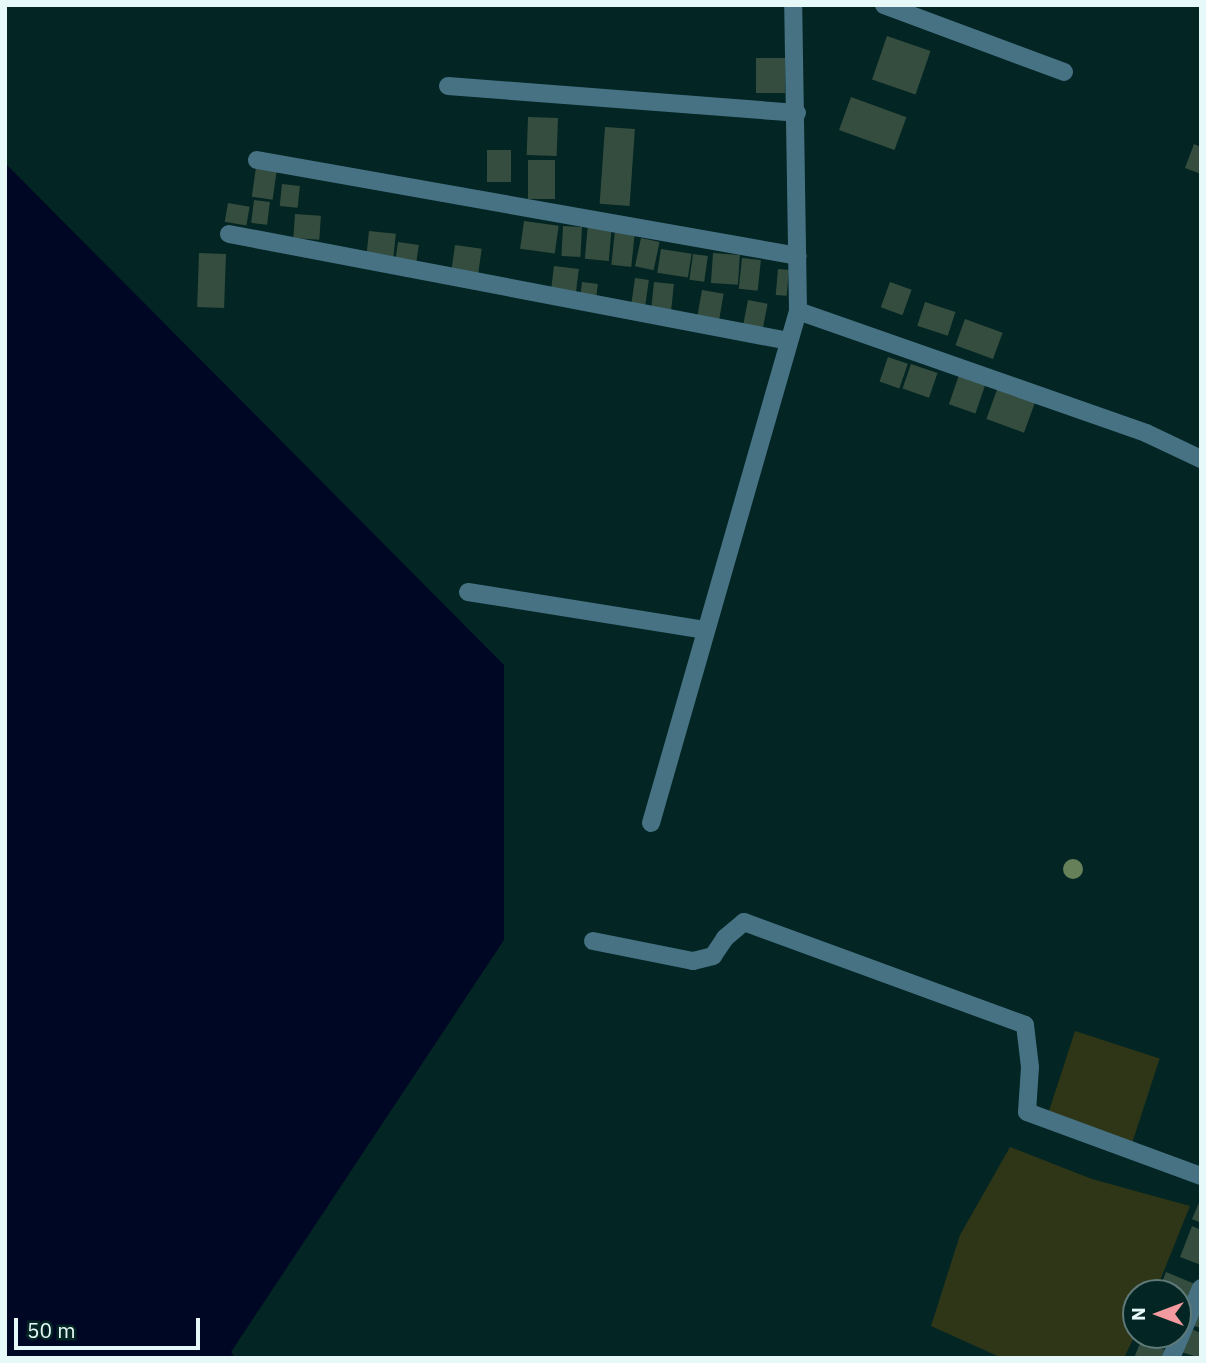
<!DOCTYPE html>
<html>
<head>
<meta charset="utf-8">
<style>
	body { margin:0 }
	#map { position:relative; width:1206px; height:1363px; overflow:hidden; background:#032523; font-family:"IBM Plex Sans",sans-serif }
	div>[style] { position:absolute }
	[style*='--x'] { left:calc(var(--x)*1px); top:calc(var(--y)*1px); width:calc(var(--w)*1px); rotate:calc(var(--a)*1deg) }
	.green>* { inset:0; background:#2e3617; transform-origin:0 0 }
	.water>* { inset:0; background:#000724 }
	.building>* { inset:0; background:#354d3e; transform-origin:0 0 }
	.minor>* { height:18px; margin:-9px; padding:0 9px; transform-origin:9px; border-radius:9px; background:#467284 }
	.trees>* { width:20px; height:20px; margin:-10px; border-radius:50%; background:#668059 }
	span { translate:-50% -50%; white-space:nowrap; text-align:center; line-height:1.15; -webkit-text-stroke:6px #032523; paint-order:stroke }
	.frame { position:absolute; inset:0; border:7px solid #e6f8f7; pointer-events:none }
	.north { position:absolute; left:1122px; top:1279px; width:70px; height:70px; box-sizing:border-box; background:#032523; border:2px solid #5e7978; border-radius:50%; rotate:270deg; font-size:19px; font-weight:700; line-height:28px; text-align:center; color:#e6f8f7 }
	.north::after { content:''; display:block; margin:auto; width:24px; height:32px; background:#f49b9f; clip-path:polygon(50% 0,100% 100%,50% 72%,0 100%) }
	.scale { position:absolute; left:14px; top:1318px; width:186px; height:32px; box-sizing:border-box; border:4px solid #e6f8f7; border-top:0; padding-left:9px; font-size:21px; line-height:24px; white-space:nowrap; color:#e6f8f7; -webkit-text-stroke:5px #032523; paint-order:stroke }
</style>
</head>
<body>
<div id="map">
	<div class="green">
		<div style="left:1075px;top:1031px;width:89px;height:88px;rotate:18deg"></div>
		<div style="clip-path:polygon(1010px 1147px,1092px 1179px,1190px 1206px,1155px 1293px,1136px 1293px,1136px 1333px,1124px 1358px,1002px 1358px,931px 1326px,960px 1235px)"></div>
	</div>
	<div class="water">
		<div style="clip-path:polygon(5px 163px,504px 665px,504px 940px,231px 1352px,235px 1358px,5px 1358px)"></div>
	</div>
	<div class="building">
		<div style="left:887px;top:36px;width:46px;height:46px;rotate:19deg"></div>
		<div style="left:756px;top:58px;width:29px;height:35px"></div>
		<div style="left:851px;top:97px;width:59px;height:35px;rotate:20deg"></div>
		<div style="left:528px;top:117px;width:30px;height:38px;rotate:2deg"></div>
		<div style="left:605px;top:127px;width:30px;height:77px;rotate:4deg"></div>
		<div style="clip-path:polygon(1194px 144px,1201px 147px,1201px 174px,1185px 168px)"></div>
		<div style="left:487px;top:150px;width:24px;height:32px"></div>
		<div style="left:528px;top:160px;width:27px;height:39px"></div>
		<div style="left:256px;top:167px;width:21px;height:30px;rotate:8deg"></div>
		<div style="left:282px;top:184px;width:18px;height:22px;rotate:6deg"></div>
		<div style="left:254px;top:200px;width:16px;height:23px;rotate:7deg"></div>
		<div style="left:228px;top:203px;width:22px;height:19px;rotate:10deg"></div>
		<div style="left:295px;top:214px;width:26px;height:24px;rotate:4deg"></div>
		<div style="left:524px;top:221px;width:35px;height:28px;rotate:8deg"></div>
		<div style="left:588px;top:223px;width:24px;height:36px;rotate:5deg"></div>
		<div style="left:563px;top:226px;width:19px;height:30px;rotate:3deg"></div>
		<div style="left:615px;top:230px;width:20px;height:35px;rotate:6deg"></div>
		<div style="left:369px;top:231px;width:27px;height:25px;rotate:6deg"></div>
		<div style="left:641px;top:238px;width:19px;height:29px;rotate:12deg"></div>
		<div style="left:398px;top:242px;width:21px;height:18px;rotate:8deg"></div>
		<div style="left:455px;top:245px;width:27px;height:26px;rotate:8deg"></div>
		<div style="left:661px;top:249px;width:31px;height:24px;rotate:9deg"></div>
		<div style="left:199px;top:253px;width:27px;height:54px;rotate:2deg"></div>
		<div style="left:713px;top:253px;width:27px;height:30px;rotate:4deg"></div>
		<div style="left:693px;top:254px;width:15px;height:26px;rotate:8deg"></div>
		<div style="left:742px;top:258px;width:19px;height:31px;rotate:6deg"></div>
		<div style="left:554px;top:266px;width:25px;height:25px;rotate:7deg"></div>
		<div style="left:778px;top:269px;width:11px;height:26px;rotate:5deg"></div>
		<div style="left:635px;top:278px;width:14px;height:27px;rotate:8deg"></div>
		<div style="left:582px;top:282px;width:16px;height:16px;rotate:7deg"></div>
		<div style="left:654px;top:282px;width:20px;height:26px;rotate:6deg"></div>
		<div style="left:890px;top:282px;width:23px;height:27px;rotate:20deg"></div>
		<div style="left:702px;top:290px;width:22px;height:28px;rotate:10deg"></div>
		<div style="left:748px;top:300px;width:20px;height:26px;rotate:11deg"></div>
		<div style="left:925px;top:302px;width:32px;height:25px;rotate:18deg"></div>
		<div style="left:965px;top:319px;width:40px;height:28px;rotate:20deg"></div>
		<div style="left:888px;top:357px;width:21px;height:26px;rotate:19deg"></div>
		<div style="left:911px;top:364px;width:28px;height:26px;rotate:19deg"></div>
		<div style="left:959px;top:375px;width:28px;height:31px;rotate:19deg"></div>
		<div style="left:998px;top:387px;width:40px;height:34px;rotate:20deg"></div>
		<div style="clip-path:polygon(1201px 1198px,1201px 1223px,1192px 1219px)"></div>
		<div style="clip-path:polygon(1192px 1226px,1201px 1230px,1201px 1265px,1180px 1257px)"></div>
		<div style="clip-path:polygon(1166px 1272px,1195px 1284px,1186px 1307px,1178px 1303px,1178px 1293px,1158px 1293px)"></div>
		<div style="clip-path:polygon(1201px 1310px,1201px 1328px,1194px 1326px)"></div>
		<div style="clip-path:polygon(1191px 1329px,1201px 1333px,1201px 1358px,1181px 1352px)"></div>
		<div style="clip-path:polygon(1143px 1335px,1170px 1335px,1165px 1347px,1142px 1338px)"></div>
		<div style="clip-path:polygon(1141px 1341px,1165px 1350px,1162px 1358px,1134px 1358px)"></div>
	</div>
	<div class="minor">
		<div style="--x:884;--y:5;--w:192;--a:20.4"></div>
		<div style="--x:448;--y:86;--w:350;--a:4.4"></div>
		<div style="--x:257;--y:160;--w:549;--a:10.06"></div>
		<div style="--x:229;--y:234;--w:570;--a:10.82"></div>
		<div style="--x:798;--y:311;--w:369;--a:19.3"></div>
		<div style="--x:1146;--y:433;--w:61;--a:25.3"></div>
		<div style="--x:468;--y:592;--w:241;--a:9.1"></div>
		<div style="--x:651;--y:823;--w:533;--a:-73.98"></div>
		<div style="--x:798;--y:311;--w:306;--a:-90.9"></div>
		<div style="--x:593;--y:941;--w:102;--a:11.3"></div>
		<div style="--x:693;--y:961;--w:21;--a:-14"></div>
		<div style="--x:713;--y:956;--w:22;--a:-56"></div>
		<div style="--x:725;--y:938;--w:25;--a:-40"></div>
		<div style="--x:744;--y:922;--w:299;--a:20.1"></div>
		<div style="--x:1025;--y:1025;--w:42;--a:83.2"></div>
		<div style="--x:1030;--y:1067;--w:45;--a:93.8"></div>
		<div style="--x:1027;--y:1112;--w:185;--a:20.2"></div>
		<div style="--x:1171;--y:1358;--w:76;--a:-66.8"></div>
	</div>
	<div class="trees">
		<div style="left:1073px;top:869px"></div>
	</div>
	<div class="frame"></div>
	<div class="north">N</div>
	<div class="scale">50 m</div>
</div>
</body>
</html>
